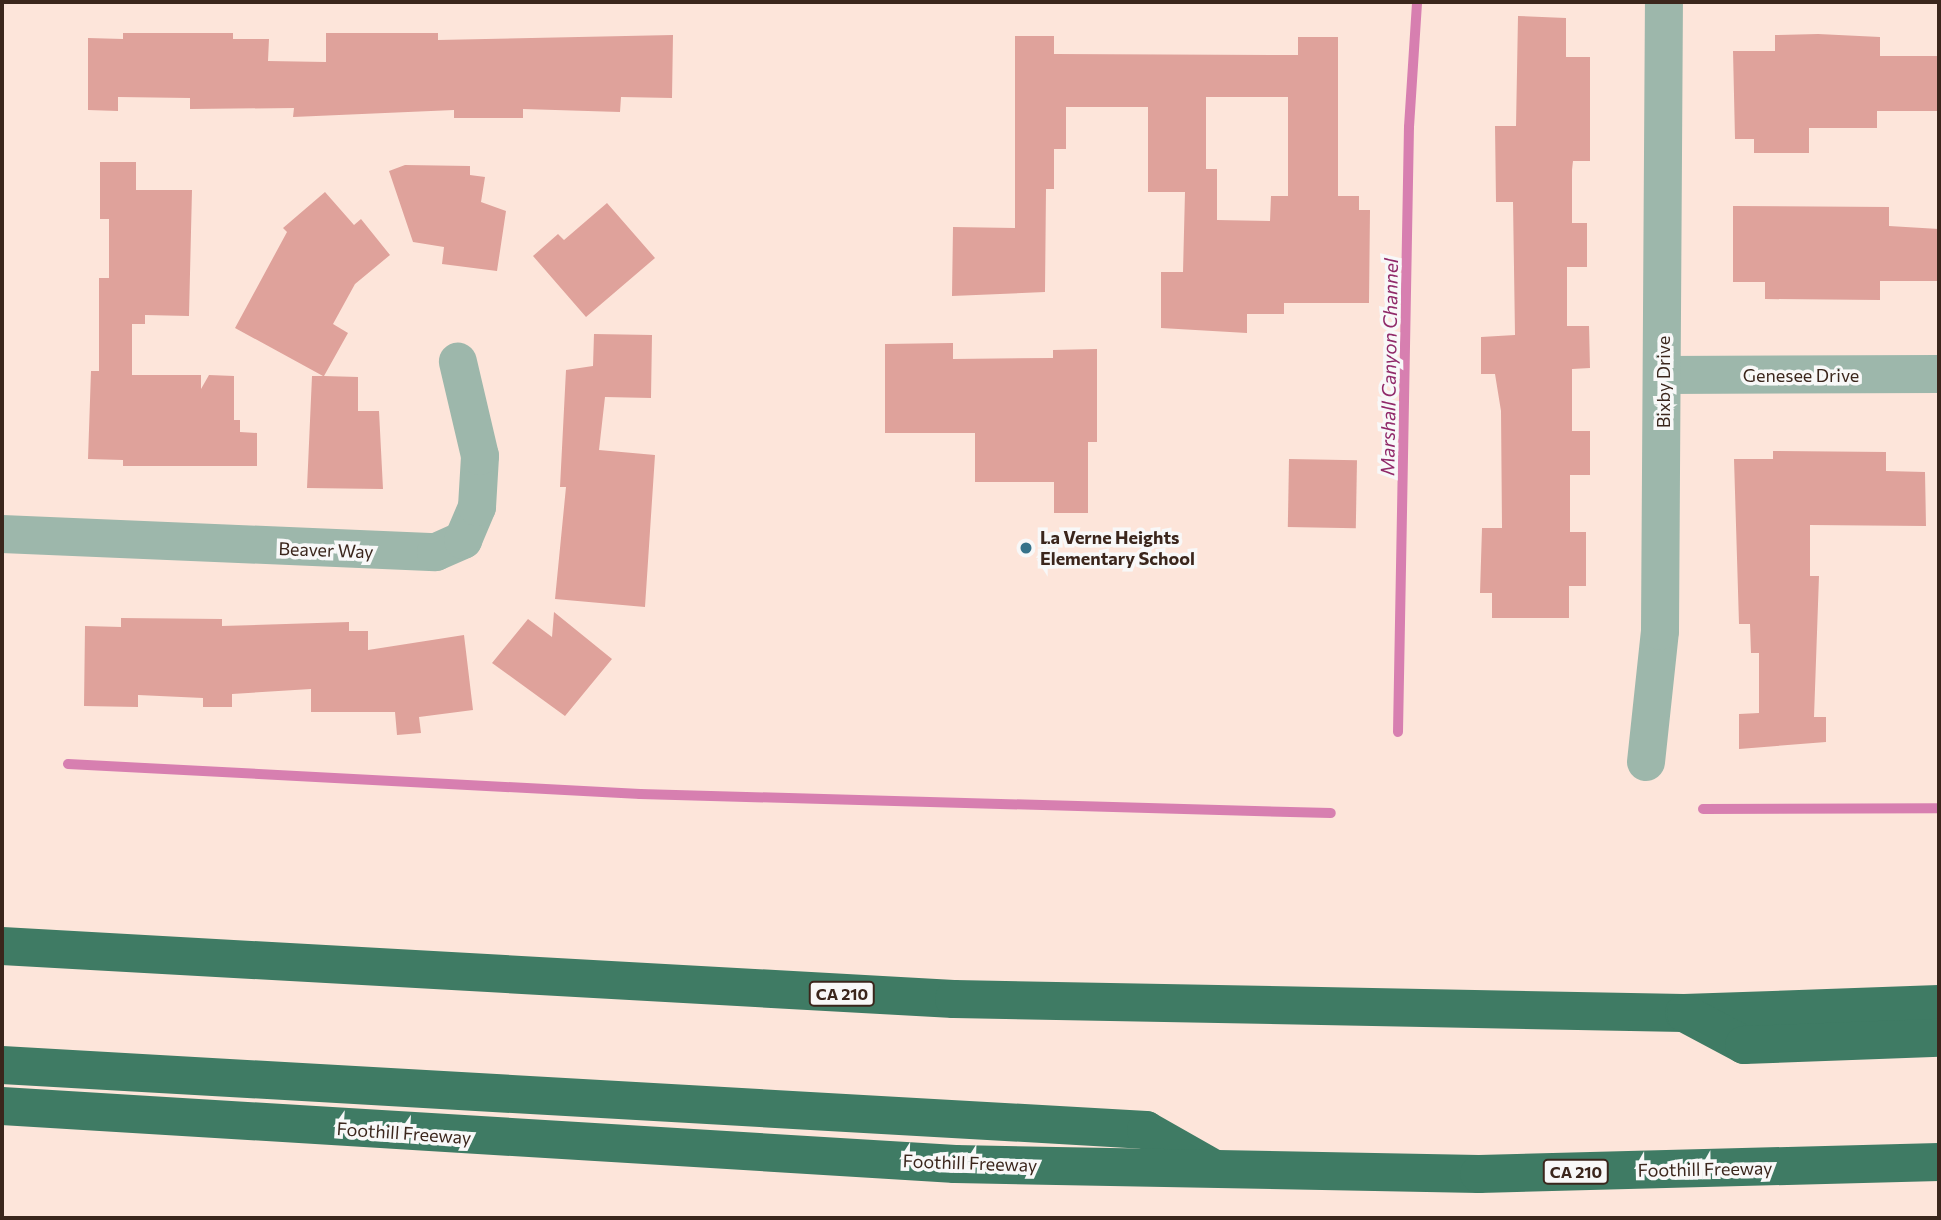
<!DOCTYPE html>
<html>
<head>
<meta charset="utf-8">
<style>
	body { margin:0 }
	#map { position:relative; width:1941px; height:1220px; overflow:hidden; background:#fde5da; font-family:Commissioner,sans-serif }
	div>[style] { position:absolute }
	[style*='--x'] { left:calc(var(--x)*1px); top:calc(var(--y)*1px); width:calc(var(--w)*1px); rotate:calc(var(--a)*1deg) }
	.stream>* { height:10px; margin:-5px; padding:0 5px; transform-origin:5px; border-radius:5px; background:#d77fb0 }
	.building>* { inset:0; background:#dfa29b; transform-origin:0 0 }
	.minor>* { height:38px; margin:-19px; padding:0 19px; transform-origin:19px; border-radius:19px; background:#9db7ab }
	.highway>* { height:38px; margin:-19px; padding:0 19px; transform-origin:19px; border-radius:19px; background:#3f7b64 }
	.dots>* { width:19px; height:19px; translate:-50% -50%; box-sizing:border-box; border:4px solid #f8f8f8; border-radius:50% }
	span { translate:-50% -50%; white-space:nowrap; text-align:center; line-height:1.15; -webkit-text-stroke:7px #f8f8f8; paint-order:stroke }
	.shield-label span { padding:2px 5px; background:#f8f8f8; border:2px solid; border-radius:5px; -webkit-text-stroke-width:0 }
	.shield-label { font-size:16px; color:#3b261c; font-weight:700 }
	.street-label { font-size:18px; color:#3b261c }
	.poi-label { font-size:18px; color:#3b261c; font-weight:700 }
	.left { translate:0 -50%; text-align:left }
	.water-label { font-size:19px; color:#902969; font-style:italic }
	.frame { position:absolute; inset:0; border:4px solid #3b261c; pointer-events:none }
</style>
</head>
<body>
<div id="map">
	<div class="stream">
		<div style="--x:1398;--y:732;--w:605;--a:-88.96"></div>
		<div style="--x:1409;--y:127;--w:124;--a:-86.3"></div>
		<div style="--x:68;--y:764;--w:573;--a:3"></div>
		<div style="--x:640;--y:794;--w:691;--a:1.58"></div>
		<div style="--x:1703;--y:809;--w:236;--a:-0.2"></div>
	</div>
	<div class="building">
		<div style="clip-path:polygon(1518px 16px,1566px 18px,1566px 57px,1590px 57px,1590px 161px,1573px 161px,1572px 170px,1572px 223px,1587px 223px,1587px 267px,1567px 267px,1567px 326px,1589px 326px,1590px 368px,1572px 369px,1572px 431px,1590px 431px,1590px 475px,1570px 475px,1570px 532px,1586px 532px,1586px 586px,1569px 586px,1569px 618px,1492px 618px,1492px 593px,1480px 593px,1482px 528px,1502px 528px,1501px 411px,1495px 374px,1481px 374px,1481px 337px,1515px 335px,1513px 202px,1496px 202px,1495px 126px,1516px 126px)"></div>
		<div style="clip-path:polygon(123px 33px,233px 33px,233px 39px,269px 39px,268px 61px,326px 62px,326px 33px,438px 33px,438px 40px,673px 35px,672px 98px,621px 97px,620px 112px,523px 109px,523px 118px,454px 118px,454px 110px,293px 117px,294px 108px,190px 109px,190px 98px,118px 97px,118px 111px,88px 110px,88px 38px,123px 39px)"></div>
		<div style="clip-path:polygon(1818px 34px,1880px 37px,1880px 56px,1939px 56px,1939px 111px,1877px 111px,1877px 128px,1809px 128px,1809px 153px,1754px 153px,1754px 139px,1735px 139px,1733px 51px,1775px 51px,1775px 35px)"></div>
		<div style="clip-path:polygon(evenodd,1015px 36px,1054px 36px,1054px 54px,1298px 55px,1298px 37px,1338px 37px,1338px 196px,1359px 196px,1359px 210px,1370px 210px,1369px 303px,1284px 303px,1284px 314px,1247px 314px,1247px 333px,1161px 328px,1161px 272px,1183px 272px,1185px 192px,1148px 192px,1148px 107px,1066px 107px,1066px 149px,1054px 149px,1054px 189px,1046px 189px,1045px 292px,952px 296px,953px 227px,1015px 228px,1015px 36px,1206px 97px,1288px 97px,1288px 196px,1271px 196px,1270px 221px,1217px 220px,1217px 169px,1206px 169px,1206px 97px)"></div>
		<div style="clip-path:polygon(100px 162px,136px 162px,136px 190px,192px 190px,189px 316px,145px 315px,145px 324px,132px 324px,132px 375px,201px 375px,201px 389px,209px 375px,234px 376px,234px 420px,240px 420px,240px 432px,257px 433px,257px 466px,123px 466px,123px 460px,88px 459px,91px 371px,99px 371px,99px 278px,109px 278px,109px 219px,100px 219px)"></div>
		<div style="clip-path:polygon(405px 165px,470px 166px,470px 175px,485px 177px,481px 202px,506px 211px,497px 271px,442px 264px,444px 247px,413px 242px,389px 171px)"></div>
		<div style="clip-path:polygon(325px 192px,354px 225px,361px 219px,390px 255px,355px 284px,333px 324px,348px 333px,324px 376px,358px 377px,358px 411px,379px 411px,383px 489px,307px 488px,312px 376px,323px 376px,235px 328px,287px 232px,283px 228px)"></div>
		<div style="clip-path:polygon(607px 203px,655px 258px,586px 317px,533px 256px,558px 234px,564px 240px)"></div>
		<div style="clip-path:polygon(1733px 206px,1889px 207px,1889px 226px,1939px 229px,1939px 281px,1880px 281px,1880px 300px,1765px 299px,1765px 282px,1733px 282px)"></div>
		<div style="clip-path:polygon(594px 334px,652px 335px,651px 398px,605px 397px,599px 450px,655px 455px,645px 607px,555px 599px,566px 487px,560px 487px,566px 370px,593px 366px)"></div>
		<div style="clip-path:polygon(953px 343px,953px 359px,1053px 358px,1053px 350px,1097px 349px,1097px 442px,1088px 442px,1088px 513px,1054px 513px,1054px 482px,975px 482px,975px 433px,885px 433px,885px 344px)"></div>
		<div style="clip-path:polygon(1773px 451px,1886px 452px,1886px 471px,1925px 472px,1926px 526px,1810px 525px,1810px 576px,1819px 576px,1814px 717px,1826px 717px,1826px 742px,1739px 749px,1739px 714px,1759px 713px,1759px 653px,1751px 653px,1750px 624px,1739px 624px,1734px 459px,1773px 459px)"></div>
		<div style="left:1289px;top:459px;width:68px;height:68px;rotate:1deg"></div>
		<div style="clip-path:polygon(554px 612px,612px 659px,565px 716px,492px 663px,528px 619px,552px 637px)"></div>
		<div style="clip-path:polygon(121px 618px,222px 619px,222px 626px,349px 622px,349px 631px,368px 631px,368px 650px,464px 635px,473px 710px,419px 717px,421px 733px,397px 735px,395px 712px,311px 712px,311px 689px,232px 694px,232px 707px,203px 707px,203px 698px,138px 695px,138px 707px,84px 706px,85px 626px,121px 627px)"></div>
	</div>
	<div class="minor">
		<div style="--x:1663;--y:375;--w:276;--a:-0.2"></div>
		<div style="--x:2;--y:534;--w:434;--a:2.4"></div>
		<div style="--x:436;--y:552;--w:30;--a:-24"></div>
		<div style="--x:463;--y:540;--w:36;--a:-67"></div>
		<div style="--x:477;--y:507;--w:51;--a:-86.6"></div>
		<div style="--x:480;--y:456;--w:97;--a:-103.2"></div>
		<div style="--x:1646;--y:762;--w:132;--a:-83.9"></div>
		<div style="--x:1660;--y:631;--w:629;--a:-89.64"></div>
	</div>
	<div class="highway">
		<div style="--x:2;--y:946;--w:953;--a:3.19"></div>
		<div style="--x:954;--y:999;--w:730;--a:1.1"></div>
		<div style="--x:1684;--y:1013;--w:255;--a:-2"></div>
		<div style="--x:1686;--y:1014;--w:66;--a:28.1"></div>
		<div style="--x:1744;--y:1045;--w:195;--a:-2.1"></div>
		<div style="--x:2;--y:1065;--w:1146;--a:3.25"></div>
		<div style="--x:1146;--y:1130;--w:75;--a:29.6"></div>
		<div style="--x:2;--y:1106;--w:955;--a:3.48"></div>
		<div style="--x:955;--y:1164;--w:524;--a:1.09"></div>
		<div style="--x:1479;--y:1174;--w:460;--a:-1.5"></div>
	</div>
	<div class="dots">
		<div style="left:1026px;top:548px;background:#367289"></div>
	</div>
	<div class="shield-label">
		<span style="left:842px;top:994px">CA 210</span>
		<span style="left:1576px;top:1172px">CA 210</span>
	</div>
	<div class="street-label">
		<span style="left:1801px;top:375px">Genesee Drive</span>
		<span style="left:1663px;top:382px;rotate:-90deg">Bixby Drive</span>
		<span style="left:326px;top:550px;rotate:2deg">Beaver Way</span>
		<span style="left:404px;top:1133px;rotate:4deg">Foothill Freeway</span>
		<span style="left:970px;top:1163px;rotate:2deg">Foothill Freeway</span>
		<span style="left:1705px;top:1169px;rotate:-1deg">Foothill Freeway</span>
	</div>
	<div class="poi-label">
		<span class="left" style="left:1040px;top:548px">La Verne Heights<br>Elementary School</span>
	</div>
	<div class="water-label">
		<span style="left:1389px;top:367px;rotate:-89deg">Marshall Canyon Channel</span>
	</div>
	<div class="frame"></div>
</div>
</body>
</html>
